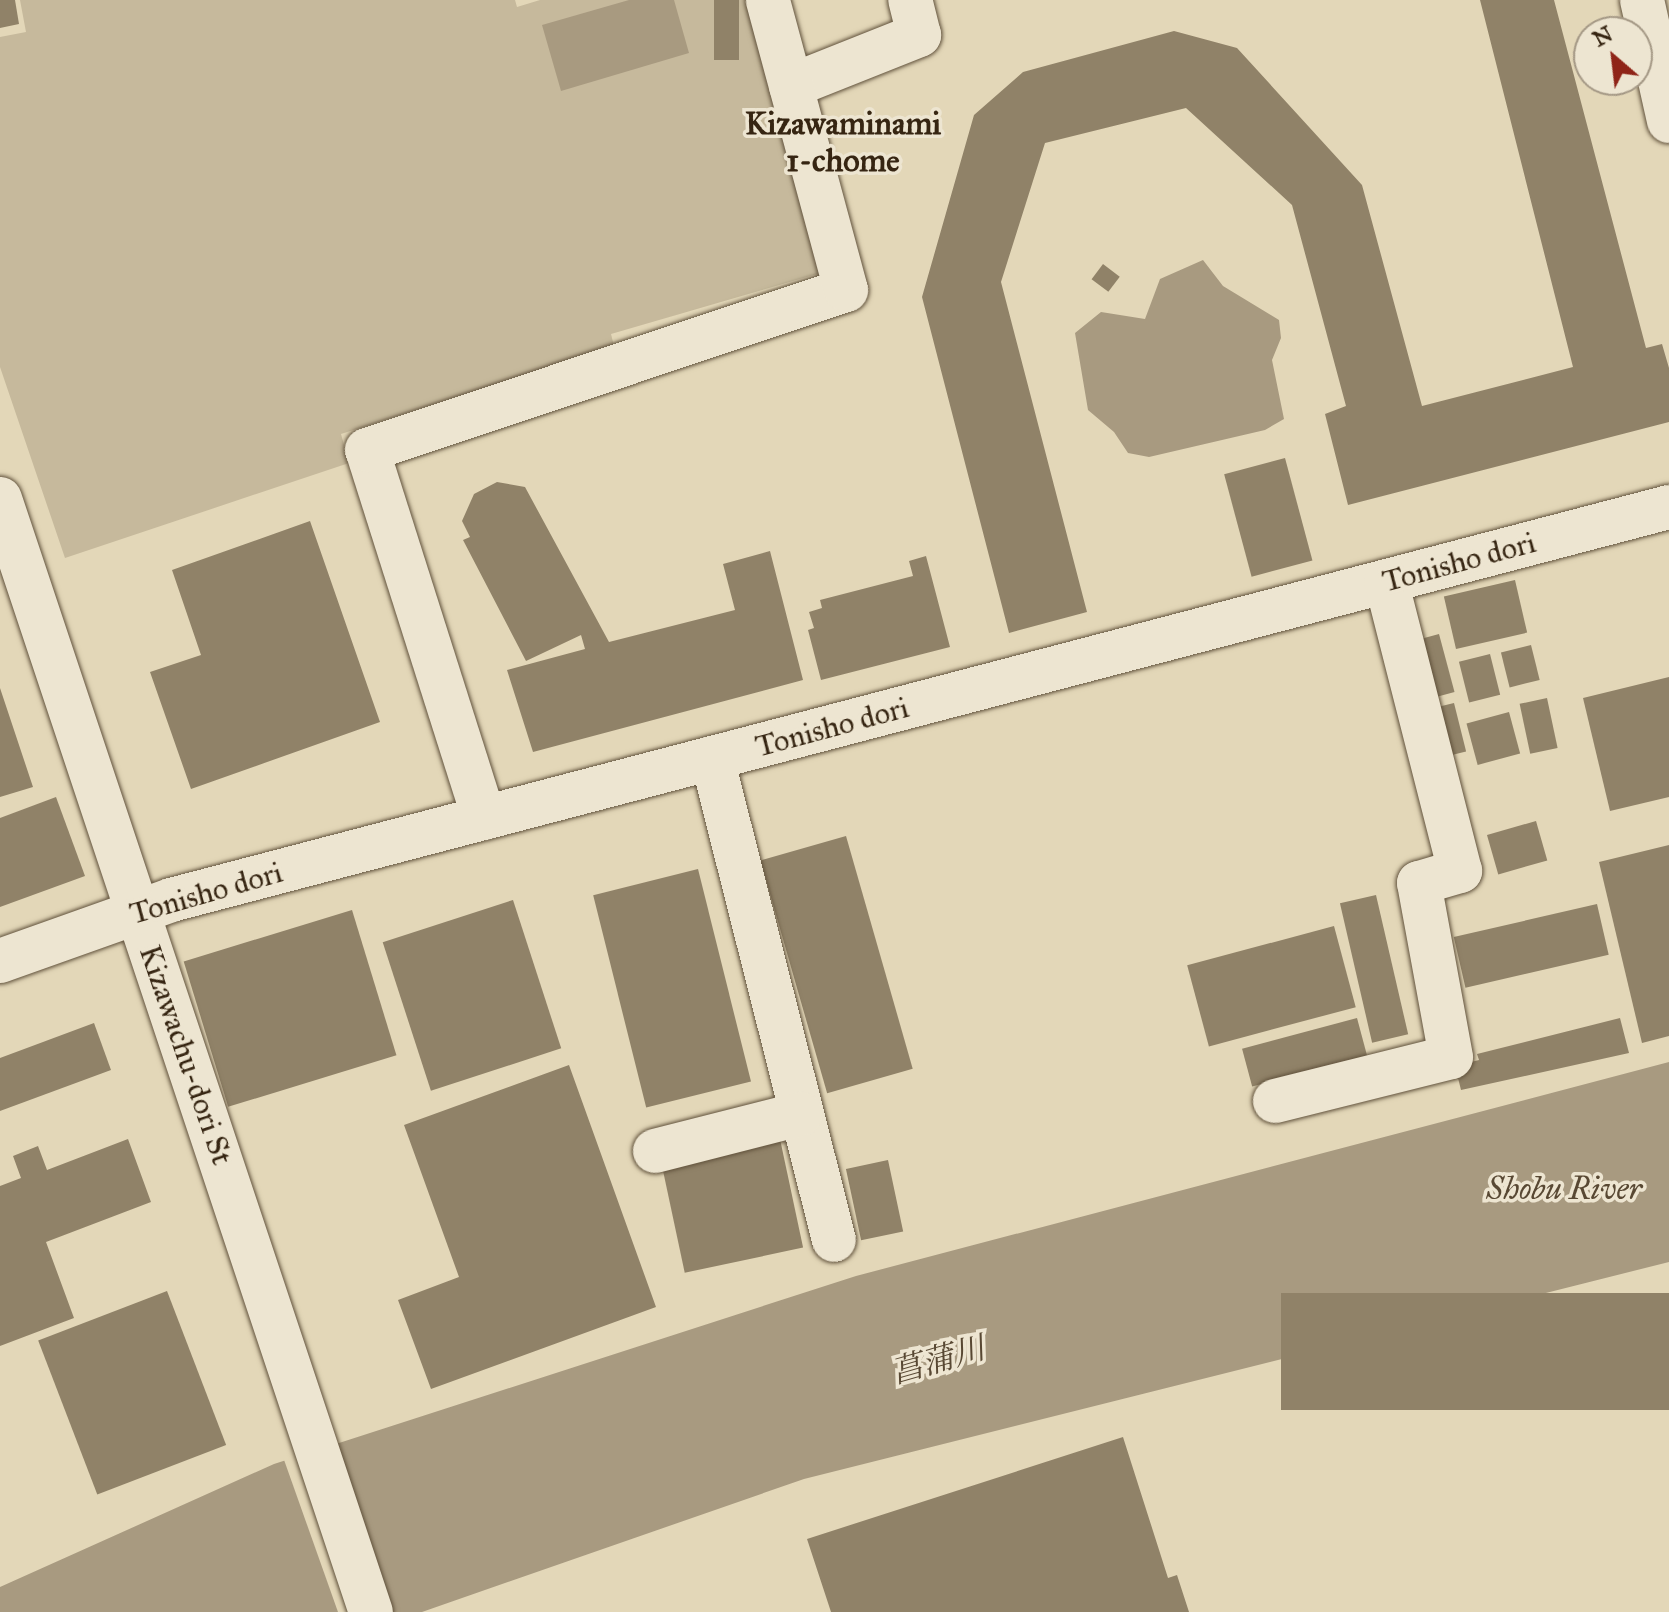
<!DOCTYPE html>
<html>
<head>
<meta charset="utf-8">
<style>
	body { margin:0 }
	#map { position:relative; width:1669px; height:1612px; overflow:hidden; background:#e3d7b8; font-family:"IM FELL Great Primer","Noto Serif JP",serif }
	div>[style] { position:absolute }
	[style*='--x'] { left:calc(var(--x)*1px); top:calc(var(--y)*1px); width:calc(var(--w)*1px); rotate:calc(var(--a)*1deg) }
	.green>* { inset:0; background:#c6b99c }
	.water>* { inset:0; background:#a89a80 }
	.pier>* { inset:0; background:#e3d7b8 }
	.building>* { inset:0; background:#908268; transform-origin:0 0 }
	.roads { filter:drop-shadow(0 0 2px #61523c) drop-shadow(0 0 2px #61523c) }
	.minor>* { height:44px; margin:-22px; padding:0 22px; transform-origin:22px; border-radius:22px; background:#ede5d1 }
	span { translate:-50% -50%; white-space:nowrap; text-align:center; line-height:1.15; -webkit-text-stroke:7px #ede5d1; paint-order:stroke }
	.street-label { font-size:30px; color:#362512 }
	.neighbourhood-label { font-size:32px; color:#362512; font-weight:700 }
	.water-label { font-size:32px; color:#584833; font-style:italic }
	.north { position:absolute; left:1573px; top:16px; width:80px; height:80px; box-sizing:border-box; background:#ede5d1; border:2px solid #a49885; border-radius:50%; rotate:332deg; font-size:22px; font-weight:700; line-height:32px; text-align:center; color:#362512 }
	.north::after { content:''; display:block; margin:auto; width:28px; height:36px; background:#8f2418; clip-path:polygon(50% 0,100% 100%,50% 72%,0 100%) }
</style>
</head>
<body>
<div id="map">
	<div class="green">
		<div style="clip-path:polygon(20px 0,515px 0,517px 7px,540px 0,746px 0,824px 272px,611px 334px,614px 346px,341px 434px,349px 463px,65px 558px,0 367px,0 37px,26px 32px)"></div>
	</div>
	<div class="water">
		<div style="clip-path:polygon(629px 0,674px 0,689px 53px,561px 91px,542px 25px)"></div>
		<div style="clip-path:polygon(1203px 260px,1223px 286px,1279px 320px,1281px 338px,1272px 360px,1284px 419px,1265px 430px,1149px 457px,1128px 453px,1114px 432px,1088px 410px,1075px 333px,1101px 312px,1145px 319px,1160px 279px)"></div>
		<div style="clip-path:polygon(1669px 1062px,1669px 1262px,804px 1479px,422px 1612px,0 1612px,0 1587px,274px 1464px,856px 1276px)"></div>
	</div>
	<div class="pier">
		<div style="clip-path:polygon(335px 1440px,392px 1612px,338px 1612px,283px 1457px)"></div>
	</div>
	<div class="building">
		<div style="clip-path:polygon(0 0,15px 0,19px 24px,0 28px)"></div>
		<div style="left:714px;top:0;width:25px;height:60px"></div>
		<div style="clip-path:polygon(1480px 0,1554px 0,1646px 348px,1662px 344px,1669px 368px,1669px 422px,1348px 505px,1325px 414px,1346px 406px,1292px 205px,1186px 108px,1045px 143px,1001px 282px,1087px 612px,1009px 633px,922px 297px,974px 115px,1023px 72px,1174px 31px,1237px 48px,1362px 185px,1422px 406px,1573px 367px)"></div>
		<div style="left:1103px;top:264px;width:21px;height:19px;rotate:37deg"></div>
		<div style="left:1285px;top:458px;width:106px;height:63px;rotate:75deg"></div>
		<div style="clip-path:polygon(497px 482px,525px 487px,609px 642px,735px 610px,723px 564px,770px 551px,803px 680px,533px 752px,507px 670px,585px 649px,581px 635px,526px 661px,463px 540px,470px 537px,462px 521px,474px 494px)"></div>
		<div style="clip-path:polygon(310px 521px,380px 722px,191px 789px,150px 672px,201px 655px,172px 570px)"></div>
		<div style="clip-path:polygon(926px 556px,950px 647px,821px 680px,808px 630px,814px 628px,809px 612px,822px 608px,820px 600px,913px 576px,909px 561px)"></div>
		<div style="left:1515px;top:580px;width:54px;height:73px;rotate:77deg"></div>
		<div style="left:1439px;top:634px;width:60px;height:20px;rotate:75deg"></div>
		<div style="left:1531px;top:645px;width:36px;height:31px;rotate:76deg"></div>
		<div style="left:1490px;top:654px;width:42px;height:32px;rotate:76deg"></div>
		<div style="clip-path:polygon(1669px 677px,1669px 797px,1610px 811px,1583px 698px)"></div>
		<div style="clip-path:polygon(0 688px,33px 787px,0 797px)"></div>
		<div style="left:1547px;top:698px;width:51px;height:28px;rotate:78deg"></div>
		<div style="left:1454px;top:703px;width:50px;height:19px;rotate:76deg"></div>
		<div style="left:1509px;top:712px;width:43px;height:44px;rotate:75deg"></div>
		<div style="clip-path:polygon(56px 797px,85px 876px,0 907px,0 818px)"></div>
		<div style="left:1536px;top:821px;width:41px;height:51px;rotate:74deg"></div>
		<div style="left:846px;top:836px;width:242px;height:89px;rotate:74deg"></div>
		<div style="clip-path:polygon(1669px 845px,1669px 1036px,1642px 1043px,1599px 862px)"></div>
		<div style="left:698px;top:869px;width:219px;height:108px;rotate:76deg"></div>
		<div style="left:1376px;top:895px;width:143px;height:37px;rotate:77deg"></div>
		<div style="left:513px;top:900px;width:156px;height:137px;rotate:72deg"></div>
		<div style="left:1597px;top:904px;width:52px;height:147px;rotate:77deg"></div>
		<div style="left:352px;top:910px;width:152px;height:176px;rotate:73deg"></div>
		<div style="left:1334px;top:926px;width:84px;height:152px;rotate:75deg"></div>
		<div style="left:1357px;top:1018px;width:39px;height:119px;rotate:75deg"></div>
		<div style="clip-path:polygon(1620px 1018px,1629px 1053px,1461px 1090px,1455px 1066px,1479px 1060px,1477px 1054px)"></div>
		<div style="clip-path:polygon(94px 1023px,111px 1070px,0 1111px,0 1058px)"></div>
		<div style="clip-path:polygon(569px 1065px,656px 1307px,431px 1389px,398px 1300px,459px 1277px,404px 1125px)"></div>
		<div style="clip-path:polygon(128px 1139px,151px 1202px,46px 1242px,74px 1318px,0 1346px,0 1186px,21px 1178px,13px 1156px,38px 1146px,47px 1170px)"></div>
		<div style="left:780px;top:1139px;width:111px;height:121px;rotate:78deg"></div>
		<div style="left:888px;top:1160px;width:73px;height:43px;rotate:78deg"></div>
		<div style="left:167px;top:1291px;width:165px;height:138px;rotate:69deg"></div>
		<div style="left:1669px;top:1293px;width:117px;height:388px;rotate:90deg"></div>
		<div style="clip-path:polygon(1123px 1437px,1168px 1578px,1177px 1575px,1189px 1612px,831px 1612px,807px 1539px)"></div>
	</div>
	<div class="roads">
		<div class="minor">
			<div style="--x:1642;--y:0;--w:124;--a:77.4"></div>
			<div style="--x:791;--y:86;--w:138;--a:-21.7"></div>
			<div style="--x:919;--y:35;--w:36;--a:-104"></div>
			<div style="--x:0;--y:499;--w:1173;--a:71.57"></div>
			<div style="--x:712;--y:758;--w:497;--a:75.8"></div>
			<div style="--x:484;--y:818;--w:386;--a:-107.6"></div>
			<div style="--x:367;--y:450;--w:505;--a:-18.47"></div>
			<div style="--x:846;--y:290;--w:300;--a:-105.1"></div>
			<div style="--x:0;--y:961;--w:182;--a:-19.6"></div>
			<div style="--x:171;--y:900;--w:1549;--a:-14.7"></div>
			<div style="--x:1275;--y:1101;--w:181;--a:-14"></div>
			<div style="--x:1451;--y:1057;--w:177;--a:-100.4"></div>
			<div style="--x:1419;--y:883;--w:43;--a:-16.3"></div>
			<div style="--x:1460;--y:871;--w:299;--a:-104.3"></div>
			<div style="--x:655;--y:1151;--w:150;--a:-14.3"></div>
		</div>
	</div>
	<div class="street-label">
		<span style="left:1459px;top:562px;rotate:-15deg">Tonisho dori</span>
		<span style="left:832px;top:727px;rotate:-15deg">Tonisho dori</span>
		<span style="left:206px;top:893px;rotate:-16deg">Tonisho dori</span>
		<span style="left:186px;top:1055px;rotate:71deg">Kizawachu-dori St</span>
	</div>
	<div class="neighbourhood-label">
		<span style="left:843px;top:143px">Kizawaminami<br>1-chome</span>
	</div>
	<div class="water-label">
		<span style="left:1564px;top:1189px">Shobu River</span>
		<span style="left:938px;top:1361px;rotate:-16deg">菖蒲川</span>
	</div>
	<div class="north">N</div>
</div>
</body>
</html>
